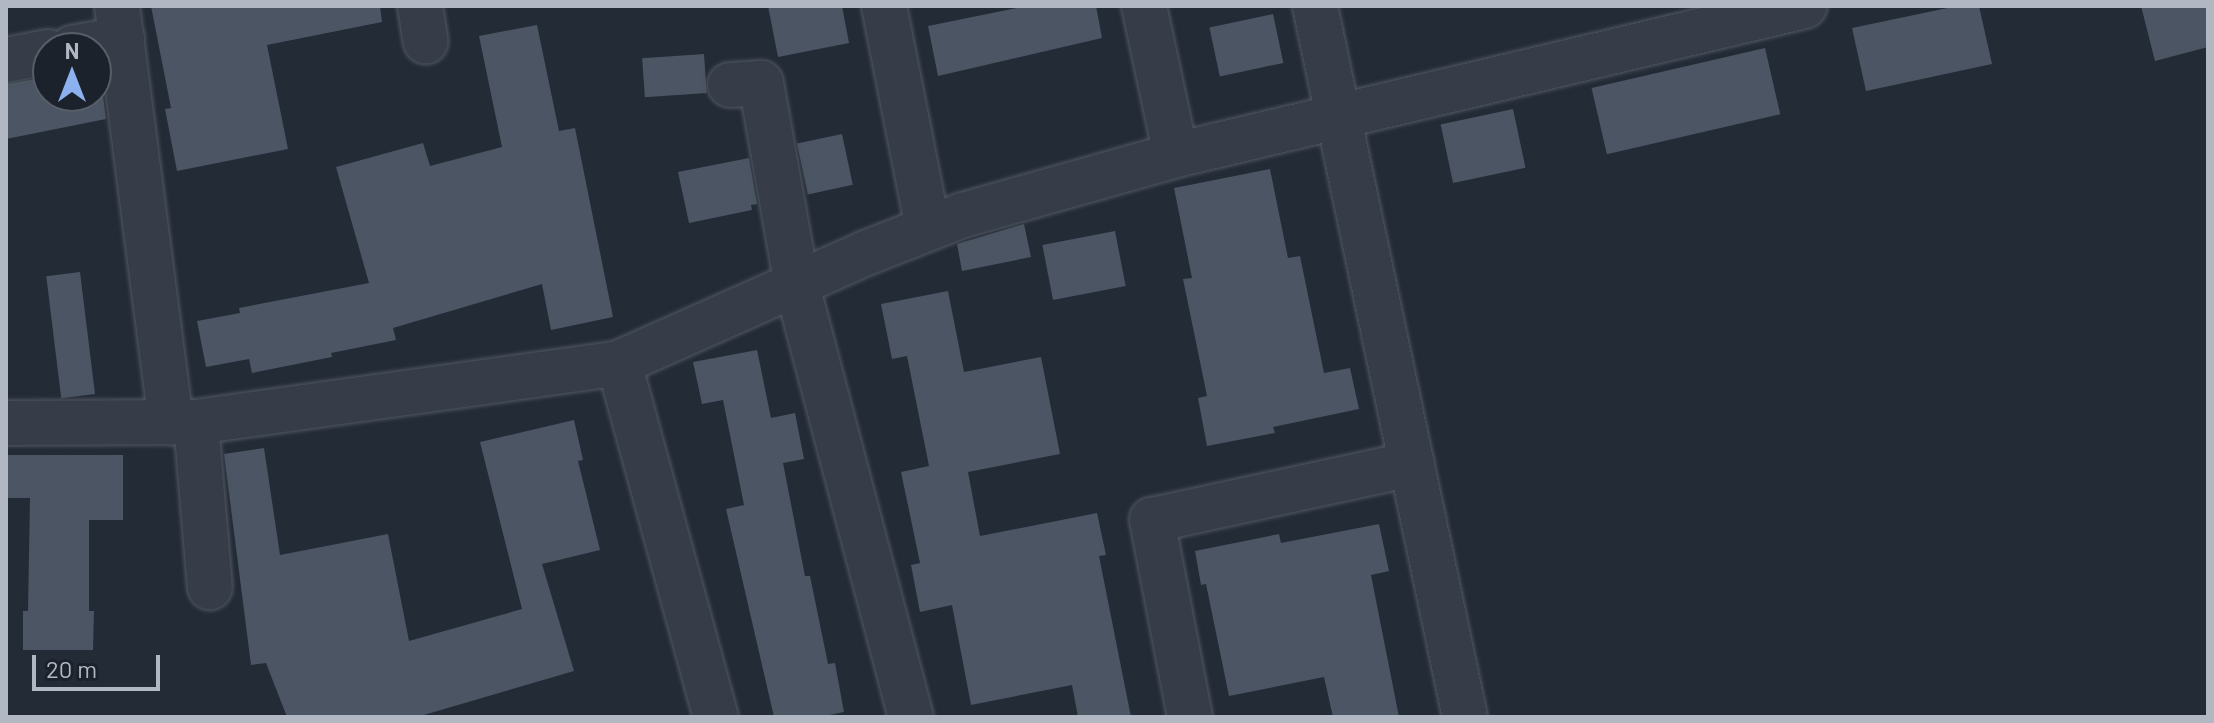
<!DOCTYPE html>
<html>
<head>
<meta charset="utf-8">
<style>
	body { margin:0 }
	#map { position:relative; width:2214px; height:723px; overflow:hidden; background:#232b37; font-family:Barlow,sans-serif }
	div>[style] { position:absolute }
	[style*='--x'] { left:calc(var(--x)*1px); top:calc(var(--y)*1px); width:calc(var(--w)*1px); rotate:calc(var(--a)*1deg) }
	.building>* { inset:0; background:#4b5563; transform-origin:0 0 }
	.roads { filter:drop-shadow(0 0 2px #515862) drop-shadow(0 0 2px #515862) }
	.minor>* { height:44px; margin:-22px; padding:0 22px; transform-origin:22px; border-radius:22px; background:#363d48 }
	span { translate:-50% -50%; white-space:nowrap; text-align:center; line-height:1.15; -webkit-text-stroke:6px #1c222c; paint-order:stroke }
	.frame { position:absolute; inset:0; border:8px solid #b1b8c4; pointer-events:none }
	.north { position:absolute; left:32px; top:32px; width:80px; height:80px; box-sizing:border-box; background:#1c222c; border:2px solid #585e69; border-radius:50%; rotate:0deg; font-size:22px; font-weight:700; line-height:32px; text-align:center; color:#b1b8c4 }
	.north::after { content:''; display:block; margin:auto; width:28px; height:36px; background:#8cb1ee; clip-path:polygon(50% 0,100% 100%,50% 72%,0 100%) }
	.scale { position:absolute; left:32px; top:655px; width:128px; height:36px; box-sizing:border-box; border:4px solid #b1b8c4; border-top:0; padding-left:10px; font-size:24px; line-height:28px; white-space:nowrap; color:#b1b8c4; -webkit-text-stroke:6px #1c222c; paint-order:stroke }
</style>
</head>
<body>
<div id="map">
	<div class="building">
		<div style="clip-path:polygon(151px 6px,380px 6px,382px 22px,267px 45px,288px 149px,177px 171px,165px 109px,171px 108px)"></div>
		<div style="clip-path:polygon(768px 6px,842px 6px,849px 43px,778px 57px)"></div>
		<div style="clip-path:polygon(1027px 6px,1096px 6px,1102px 38px,938px 76px,928px 26px)"></div>
		<div style="clip-path:polygon(1957px 6px,1979px 6px,1992px 64px,1866px 91px,1852px 28px)"></div>
		<div style="clip-path:polygon(2141px 6px,2208px 6px,2208px 47px,2155px 61px)"></div>
		<div style="left:1273px;top:14px;width:50px;height:65px;rotate:78deg"></div>
		<div style="clip-path:polygon(537px 25px,559px 131px,575px 128px,613px 317px,551px 330px,542px 284px,393px 328px,396px 340px,331px 353px,332px 357px,252px 373px,249px 359px,206px 367px,197px 321px,240px 313px,239px 308px,369px 283px,336px 167px,423px 143px,430px 166px,502px 147px,479px 36px)"></div>
		<div style="left:1765px;top:48px;width:68px;height:178px;rotate:77deg"></div>
		<div style="left:704px;top:54px;width:39px;height:62px;rotate:86deg"></div>
		<div style="clip-path:polygon(48px 77px,48px 96px,103px 96px,106px 119px,6px 139px,6px 84px)"></div>
		<div style="left:1513px;top:109px;width:60px;height:74px;rotate:78deg"></div>
		<div style="left:842px;top:134px;width:52px;height:46px;rotate:78deg"></div>
		<div style="clip-path:polygon(749px 158px,757px 204px,751px 205px,752px 210px,689px 223px,678px 172px)"></div>
		<div style="clip-path:polygon(1270px 169px,1288px 258px,1300px 256px,1324px 373px,1350px 368px,1359px 409px,1273px 427px,1275px 433px,1207px 446px,1198px 398px,1207px 396px,1183px 279px,1192px 278px,1174px 188px)"></div>
		<div style="clip-path:polygon(1024px 224px,1031px 257px,962px 271px,957px 244px)"></div>
		<div style="left:1115px;top:231px;width:56px;height:74px;rotate:79deg"></div>
		<div style="left:80px;top:272px;width:123px;height:34px;rotate:83deg"></div>
		<div style="clip-path:polygon(948px 291px,964px 372px,1041px 357px,1060px 454px,968px 472px,980px 536px,1097px 513px,1106px 555px,1099px 556px,1131px 717px,1078px 717px,1072px 685px,971px 705px,952px 605px,920px 612px,911px 565px,920px 563px,901px 472px,929px 466px,907px 356px,892px 359px,881px 304px)"></div>
		<div style="clip-path:polygon(757px 350px,771px 418px,795px 413px,804px 459px,783px 463px,805px 576px,810px 576px,828px 664px,835px 663px,844px 712px,820px 717px,774px 717px,726px 509px,744px 505px,723px 400px,702px 404px,693px 362px)"></div>
		<div style="clip-path:polygon(574px 420px,583px 460px,578px 461px,600px 550px,542px 564px,574px 671px,417px 717px,287px 717px,266px 663px,251px 665px,224px 454px,264px 448px,280px 555px,388px 534px,409px 641px,522px 609px,480px 442px)"></div>
		<div style="clip-path:polygon(6px 455px,123px 455px,123px 520px,89px 520px,89px 611px,94px 611px,93px 650px,23px 650px,23px 611px,28px 611px,30px 498px,6px 498px)"></div>
		<div style="clip-path:polygon(1379px 524px,1389px 571px,1371px 575px,1399px 717px,1333px 717px,1324px 677px,1229px 696px,1206px 584px,1201px 585px,1195px 551px,1279px 534px,1281px 543px)"></div>
	</div>
	<div class="roads">
		<div class="minor">
			<div style="--x:117;--y:6;--w:420;--a:82.6"></div>
			<div style="--x:420;--y:6;--w:36;--a:81"></div>
			<div style="--x:884;--y:6;--w:226;--a:78.8"></div>
			<div style="--x:1144;--y:6;--w:152;--a:77.9"></div>
			<div style="--x:1315;--y:6;--w:727;--a:78.09"></div>
			<div style="--x:72;--y:48;--w:51;--a:-10.2"></div>
			<div style="--x:6;--y:60;--w:43;--a:-10.8"></div>
			<div style="--x:730;--y:85;--w:31;--a:-4"></div>
			<div style="--x:761;--y:83;--w:206;--a:79.9"></div>
			<div style="--x:797;--y:286;--w:446;--a:75.2"></div>
			<div style="--x:619;--y:363;--w:367;--a:74.7"></div>
			<div style="--x:196;--y:422;--w:166;--a:85.2"></div>
			<div style="--x:6;--y:423;--w:190;--a:-0.3"></div>
			<div style="--x:196;--y:422;--w:427;--a:-7.9"></div>
			<div style="--x:619;--y:363;--w:270;--a:-24"></div>
			<div style="--x:866;--y:253;--w:104;--a:-21.4"></div>
			<div style="--x:963;--y:215;--w:221;--a:-15.7"></div>
			<div style="--x:1176;--y:155;--w:646;--a:-13.33"></div>
			<div style="--x:1190;--y:717;--w:201;--a:-100.9"></div>
			<div style="--x:1152;--y:520;--w:266;--a:-12.2"></div>
		</div>
	</div>
	<div class="frame"></div>
	<div class="north">N</div>
	<div class="scale">20 m</div>
</div>
</body>
</html>
